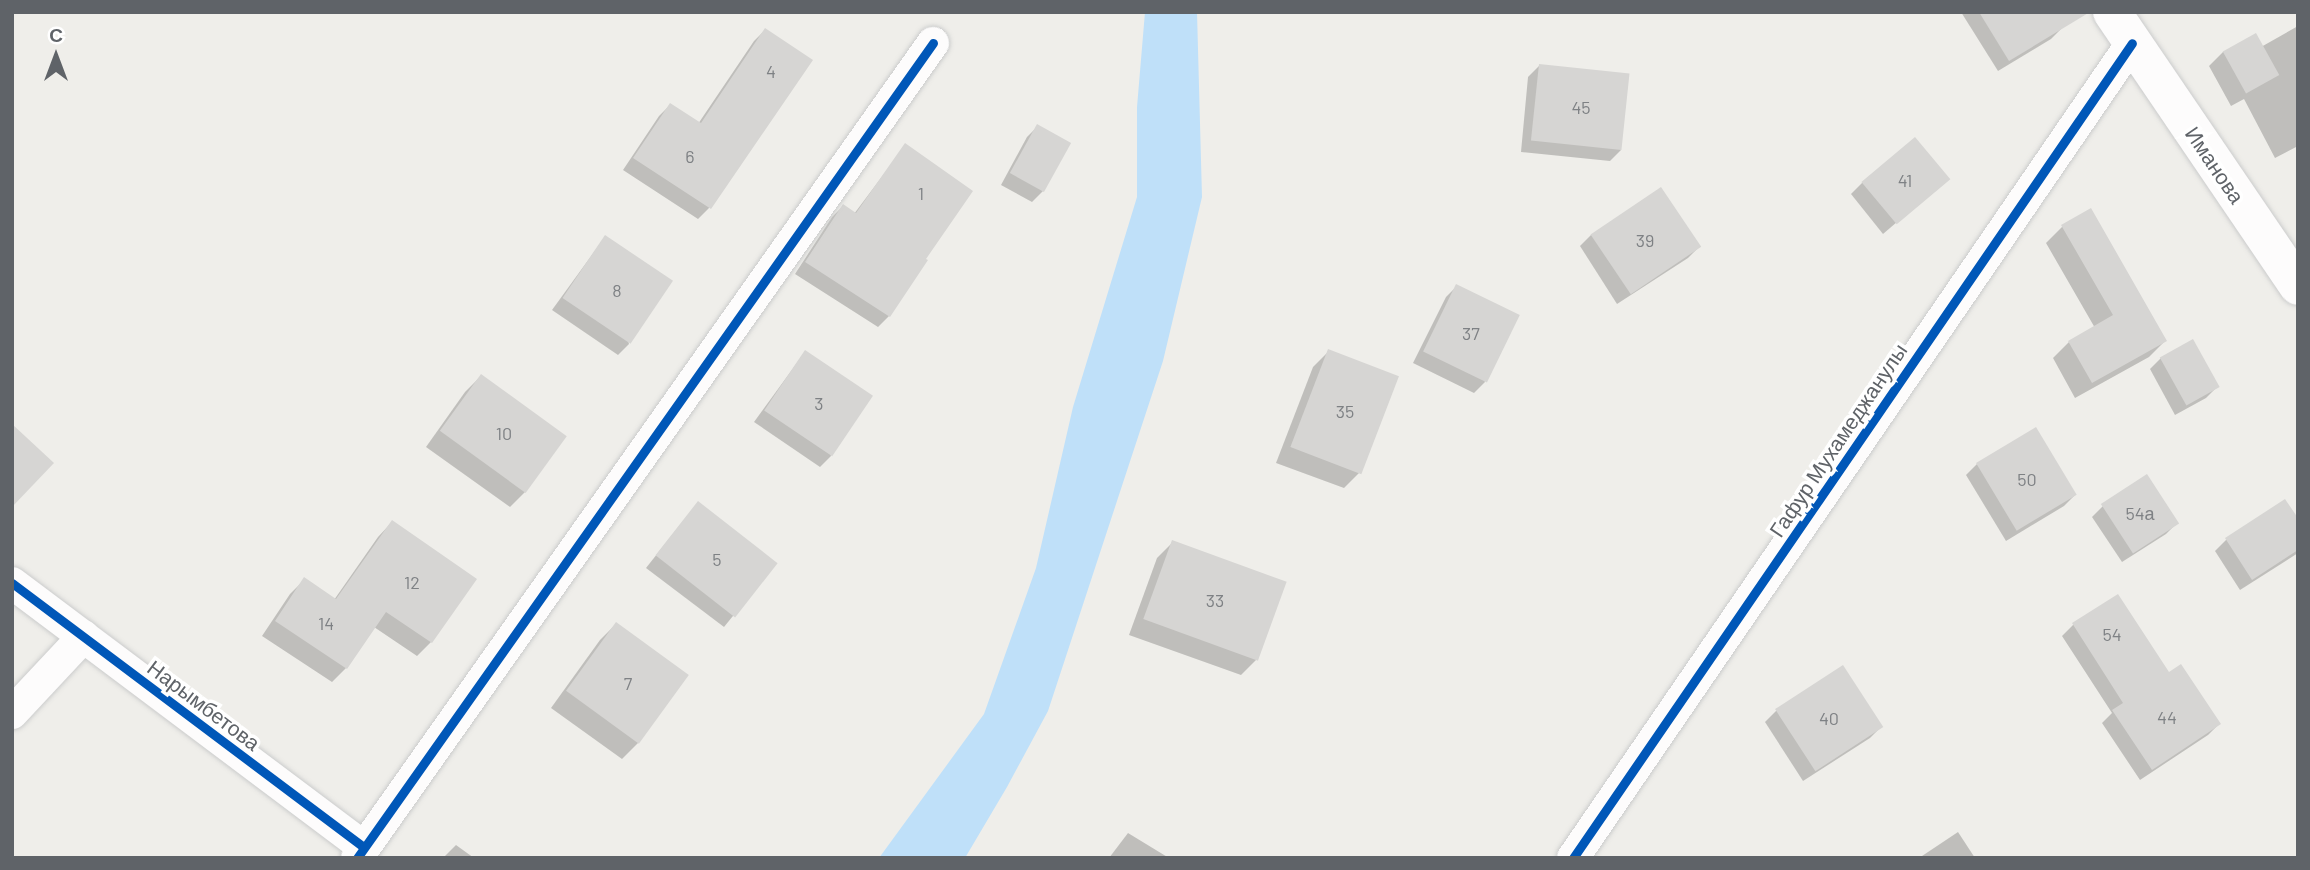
<!DOCTYPE html>
<html>
<head>
<meta charset="utf-8">
<style>
	body { margin:0 }
	#map { position:relative; width:2310px; height:870px; overflow:hidden; background:#efeeea; font-family:Barlow,sans-serif }
	div>[style] { position:absolute }
	[style*='--x'] { left:calc(var(--x)*1px); top:calc(var(--y)*1px); width:calc(var(--w)*1px); rotate:calc(var(--a)*1deg) }
	.water>* { inset:0; background:#bfe0f9 }
	.shadow>* { inset:0; background:#0003 }
	.building>* { inset:0; background:#d6d5d3; transform-origin:0 0 }
	.roads { filter:drop-shadow(0 0 2px #cbcccc) drop-shadow(0 0 2px #cbcccc) }
	.minor>* { height:32px; margin:-16px; padding:0 16px; transform-origin:16px; border-radius:16px; background:#fdfcfc }
	.secondary>* { height:38px; margin:-19px; padding:0 19px; transform-origin:19px; border-radius:19px; background:#fdfcfc }
	.cycleway>* { height:9px; margin:-4.5px; padding:0 4.5px; transform-origin:4.5px; border-radius:4.5px; background:#0057b8 }
	span { translate:-50% -50%; white-space:nowrap; text-align:center; line-height:1.15; -webkit-text-stroke:7px #fff; paint-order:stroke }
	.number-label { font-size:18px; color:#7e8184 }
	.number-label span { -webkit-text-stroke-width:0 }
	.street-label { font-size:21px; color:#5f6368 }
	.frame { position:absolute; inset:0; border:14px solid #5f6368; pointer-events:none }
	.north { position:absolute; left:21px; top:21px; width:70px; height:70px; -webkit-text-stroke:5px #fff; paint-order:stroke; rotate:0deg; font-size:19px; font-weight:700; line-height:28px; text-align:center; color:#5f6368 }
	.north::after { content:''; display:block; margin:auto; width:24px; height:32px; background:#5f6368; clip-path:polygon(50% 0,100% 100%,50% 72%,0 100%) }
</style>
</head>
<body>
<div id="map">
	<div class="water">
		<div style="clip-path:polygon(1145px 12px,1197px 12px,1202px 197px,1163px 361px,1048px 711px,1007px 787px,965px 858px,879px 858px,984px 714px,1036px 568px,1073px 407px,1137px 197px,1137px 107px)"></div>
	</div>
	<div class="shadow">
		<div style="clip-path:polygon(1961px 12px,2052px 12px,2062px 28px,2051px 39px,1998px 71px)"></div>
		<div style="clip-path:polygon(2298px 26px,2298px 146px,2275px 158px,2244px 99px,2231px 106px,2209px 66px,2223px 52px,2261px 47px)"></div>
		<div style="clip-path:polygon(765px 30px,811px 61px,709px 208px,698px 219px,623px 170px,659px 116px,670px 105px,698px 124px,754px 41px)"></div>
		<div style="clip-path:polygon(1539px 66px,1621px 150px,1610px 161px,1521px 152px,1528px 77px)"></div>
		<div style="clip-path:polygon(1038px 126px,1043px 191px,1032px 202px,1001px 185px,1027px 137px)"></div>
		<div style="clip-path:polygon(905px 146px,926px 261px,889px 316px,878px 327px,795px 274px,832px 217px,843px 206px,854px 214px)"></div>
		<div style="clip-path:polygon(1947px 179px,1883px 234px,1851px 194px,1862px 183px)"></div>
		<div style="clip-path:polygon(2091px 211px,2165px 341px,2149px 357px,2075px 398px,2053px 358px,2069px 342px,2095px 328px,2046px 243px,2062px 227px)"></div>
		<div style="clip-path:polygon(1591px 235px,1699px 247px,1688px 258px,1617px 304px,1580px 246px)"></div>
		<div style="clip-path:polygon(605px 237px,629px 344px,618px 355px,552px 310px)"></div>
		<div style="clip-path:polygon(1457px 286px,1485px 382px,1474px 393px,1413px 363px,1446px 297px)"></div>
		<div style="clip-path:polygon(1329px 351px,1360px 472px,1344px 488px,1276px 463px,1313px 367px)"></div>
		<div style="clip-path:polygon(805px 352px,831px 456px,820px 467px,754px 422px)"></div>
		<div style="clip-path:polygon(2161px 358px,2217px 387px,2206px 398px,2175px 415px,2150px 369px)"></div>
		<div style="clip-path:polygon(481px 376px,525px 492px,510px 507px,426px 447px,465px 392px)"></div>
		<div style="clip-path:polygon(1977px 464px,2075px 495px,2064px 506px,2006px 541px,1966px 475px)"></div>
		<div style="clip-path:polygon(2285px 501px,2298px 521px,2298px 553px,2240px 590px,2215px 551px,2226px 540px)"></div>
		<div style="clip-path:polygon(2103px 506px,2177px 523px,2166px 534px,2122px 562px,2092px 517px)"></div>
		<div style="clip-path:polygon(688px 515px,776px 563px,724px 627px,646px 568px)"></div>
		<div style="clip-path:polygon(392px 522px,475px 580px,431px 642px,417px 656px,374px 627px,346px 668px,332px 682px,262px 636px,290px 594px,304px 580px,334px 600px,378px 537px)"></div>
		<div style="clip-path:polygon(1173px 542px,1257px 659px,1241px 675px,1129px 635px,1157px 558px)"></div>
		<div style="clip-path:polygon(2118px 597px,2168px 675px,2219px 724px,2208px 735px,2140px 780px,2102px 723px,2112px 713px,2062px 636px,2073px 625px)"></div>
		<div style="clip-path:polygon(616px 624px,687px 676px,638px 743px,622px 759px,551px 708px,600px 640px)"></div>
		<div style="clip-path:polygon(1842px 668px,1881px 727px,1870px 738px,1803px 781px,1765px 722px,1776px 711px)"></div>
		<div style="clip-path:polygon(1958px 832px,1975px 858px,1919px 858px)"></div>
		<div style="clip-path:polygon(1128px 833px,1169px 858px,1109px 858px)"></div>
		<div style="clip-path:polygon(456px 845px,474px 858px,443px 858px)"></div>
	</div>
	<div class="building">
		<div style="clip-path:polygon(1979px 12px,2090px 12px,2009px 61px)"></div>
		<div style="clip-path:polygon(765px 28px,813px 60px,711px 209px,633px 158px,670px 103px,701px 123px)"></div>
		<div style="left:2256px;top:33px;width:48px;height:38px;rotate:61deg"></div>
		<div style="left:1539px;top:64px;width:91px;height:77px;rotate:6deg"></div>
		<div style="left:1037px;top:124px;width:39px;height:56px;rotate:29deg"></div>
		<div style="left:1915px;top:137px;width:55px;height:70px;rotate:50deg"></div>
		<div style="clip-path:polygon(905px 143px,973px 191px,926px 259px,928px 260px,890px 317px,805px 262px,843px 204px,856px 213px)"></div>
		<div style="left:1661px;top:187px;width:72px;height:85px;rotate:56deg"></div>
		<div style="clip-path:polygon(2091px 208px,2167px 341px,2092px 383px,2068px 341px,2113px 315px,2061px 225px)"></div>
		<div style="left:605px;top:235px;width:82px;height:76px;rotate:34deg"></div>
		<div style="left:1456px;top:284px;width:71px;height:75px;rotate:26deg"></div>
		<div style="left:2193px;top:339px;width:55px;height:38px;rotate:61deg"></div>
		<div style="left:1328px;top:349px;width:76px;height:105px;rotate:21deg"></div>
		<div style="left:805px;top:350px;width:82px;height:73px;rotate:34deg"></div>
		<div style="left:481px;top:374px;width:106px;height:70px;rotate:36deg"></div>
		<div style="clip-path:polygon(12px 424px,54px 463px,12px 507px)"></div>
		<div style="left:2036px;top:427px;width:79px;height:70px;rotate:59deg"></div>
		<div style="left:2147px;top:474px;width:59px;height:55px;rotate:57deg"></div>
		<div style="clip-path:polygon(2285px 499px,2298px 518px,2298px 550px,2252px 580px,2225px 538px)"></div>
		<div style="left:698px;top:501px;width:101px;height:69px;rotate:38deg"></div>
		<div style="clip-path:polygon(392px 520px,477px 579px,432px 643px,386px 612px,347px 669px,275px 621px,304px 577px,336px 599px)"></div>
		<div style="left:1172px;top:540px;width:122px;height:84px;rotate:20deg"></div>
		<div style="clip-path:polygon(2118px 594px,2169px 672px,2181px 664px,2221px 724px,2152px 770px,2112px 710px,2123px 703px,2072px 623px)"></div>
		<div style="left:616px;top:622px;width:90px;height:85px;rotate:36deg"></div>
		<div style="left:1843px;top:665px;width:74px;height:81px;rotate:57deg"></div>
	</div>
	<div class="roads">
		<div class="minor">
			<div style="--x:12;--y:583;--w:439;--a:36.9"></div>
			<div style="--x:12;--y:713;--w:105;--a:-46.9"></div>
			<div style="--x:357;--y:858;--w:998;--a:-54.75"></div>
			<div style="--x:1573;--y:858;--w:988;--a:-55.55"></div>
		</div>
		<div class="secondary">
			<div style="--x:2112;--y:12;--w:331;--a:55.8"></div>
		</div>
	</div>
	<div class="cycleway">
		<div style="--x:12;--y:583;--w:439;--a:36.9"></div>
		<div style="--x:357;--y:858;--w:998;--a:-54.75"></div>
		<div style="--x:1573;--y:858;--w:988;--a:-55.55"></div>
	</div>
	<div class="number-label">
		<span style="left:771px;top:71px">4</span>
		<span style="left:1581px;top:107px">45</span>
		<span style="left:690px;top:156px">6</span>
		<span style="left:1905px;top:180px">41</span>
		<span style="left:921px;top:193px">1</span>
		<span style="left:1645px;top:240px">39</span>
		<span style="left:617px;top:290px">8</span>
		<span style="left:1471px;top:333px">37</span>
		<span style="left:819px;top:403px">3</span>
		<span style="left:1345px;top:411px">35</span>
		<span style="left:504px;top:433px">10</span>
		<span style="left:2027px;top:479px">50</span>
		<span style="left:2140px;top:513px">54а</span>
		<span style="left:717px;top:559px">5</span>
		<span style="left:412px;top:582px">12</span>
		<span style="left:1215px;top:600px">33</span>
		<span style="left:326px;top:623px">14</span>
		<span style="left:2112px;top:634px">54</span>
		<span style="left:628px;top:683px">7</span>
		<span style="left:2167px;top:717px">44</span>
		<span style="left:1829px;top:718px">40</span>
	</div>
	<div class="street-label">
		<span style="left:2215px;top:165px;rotate:56deg">Иманова</span>
		<span style="left:1838px;top:440px;rotate:-56deg">Гафур Мухамеджанулы</span>
		<span style="left:204px;top:705px;rotate:37deg">Нарымбетова</span>
	</div>
	<div class="frame"></div>
	<div class="north">С</div>
</div>
</body>
</html>
